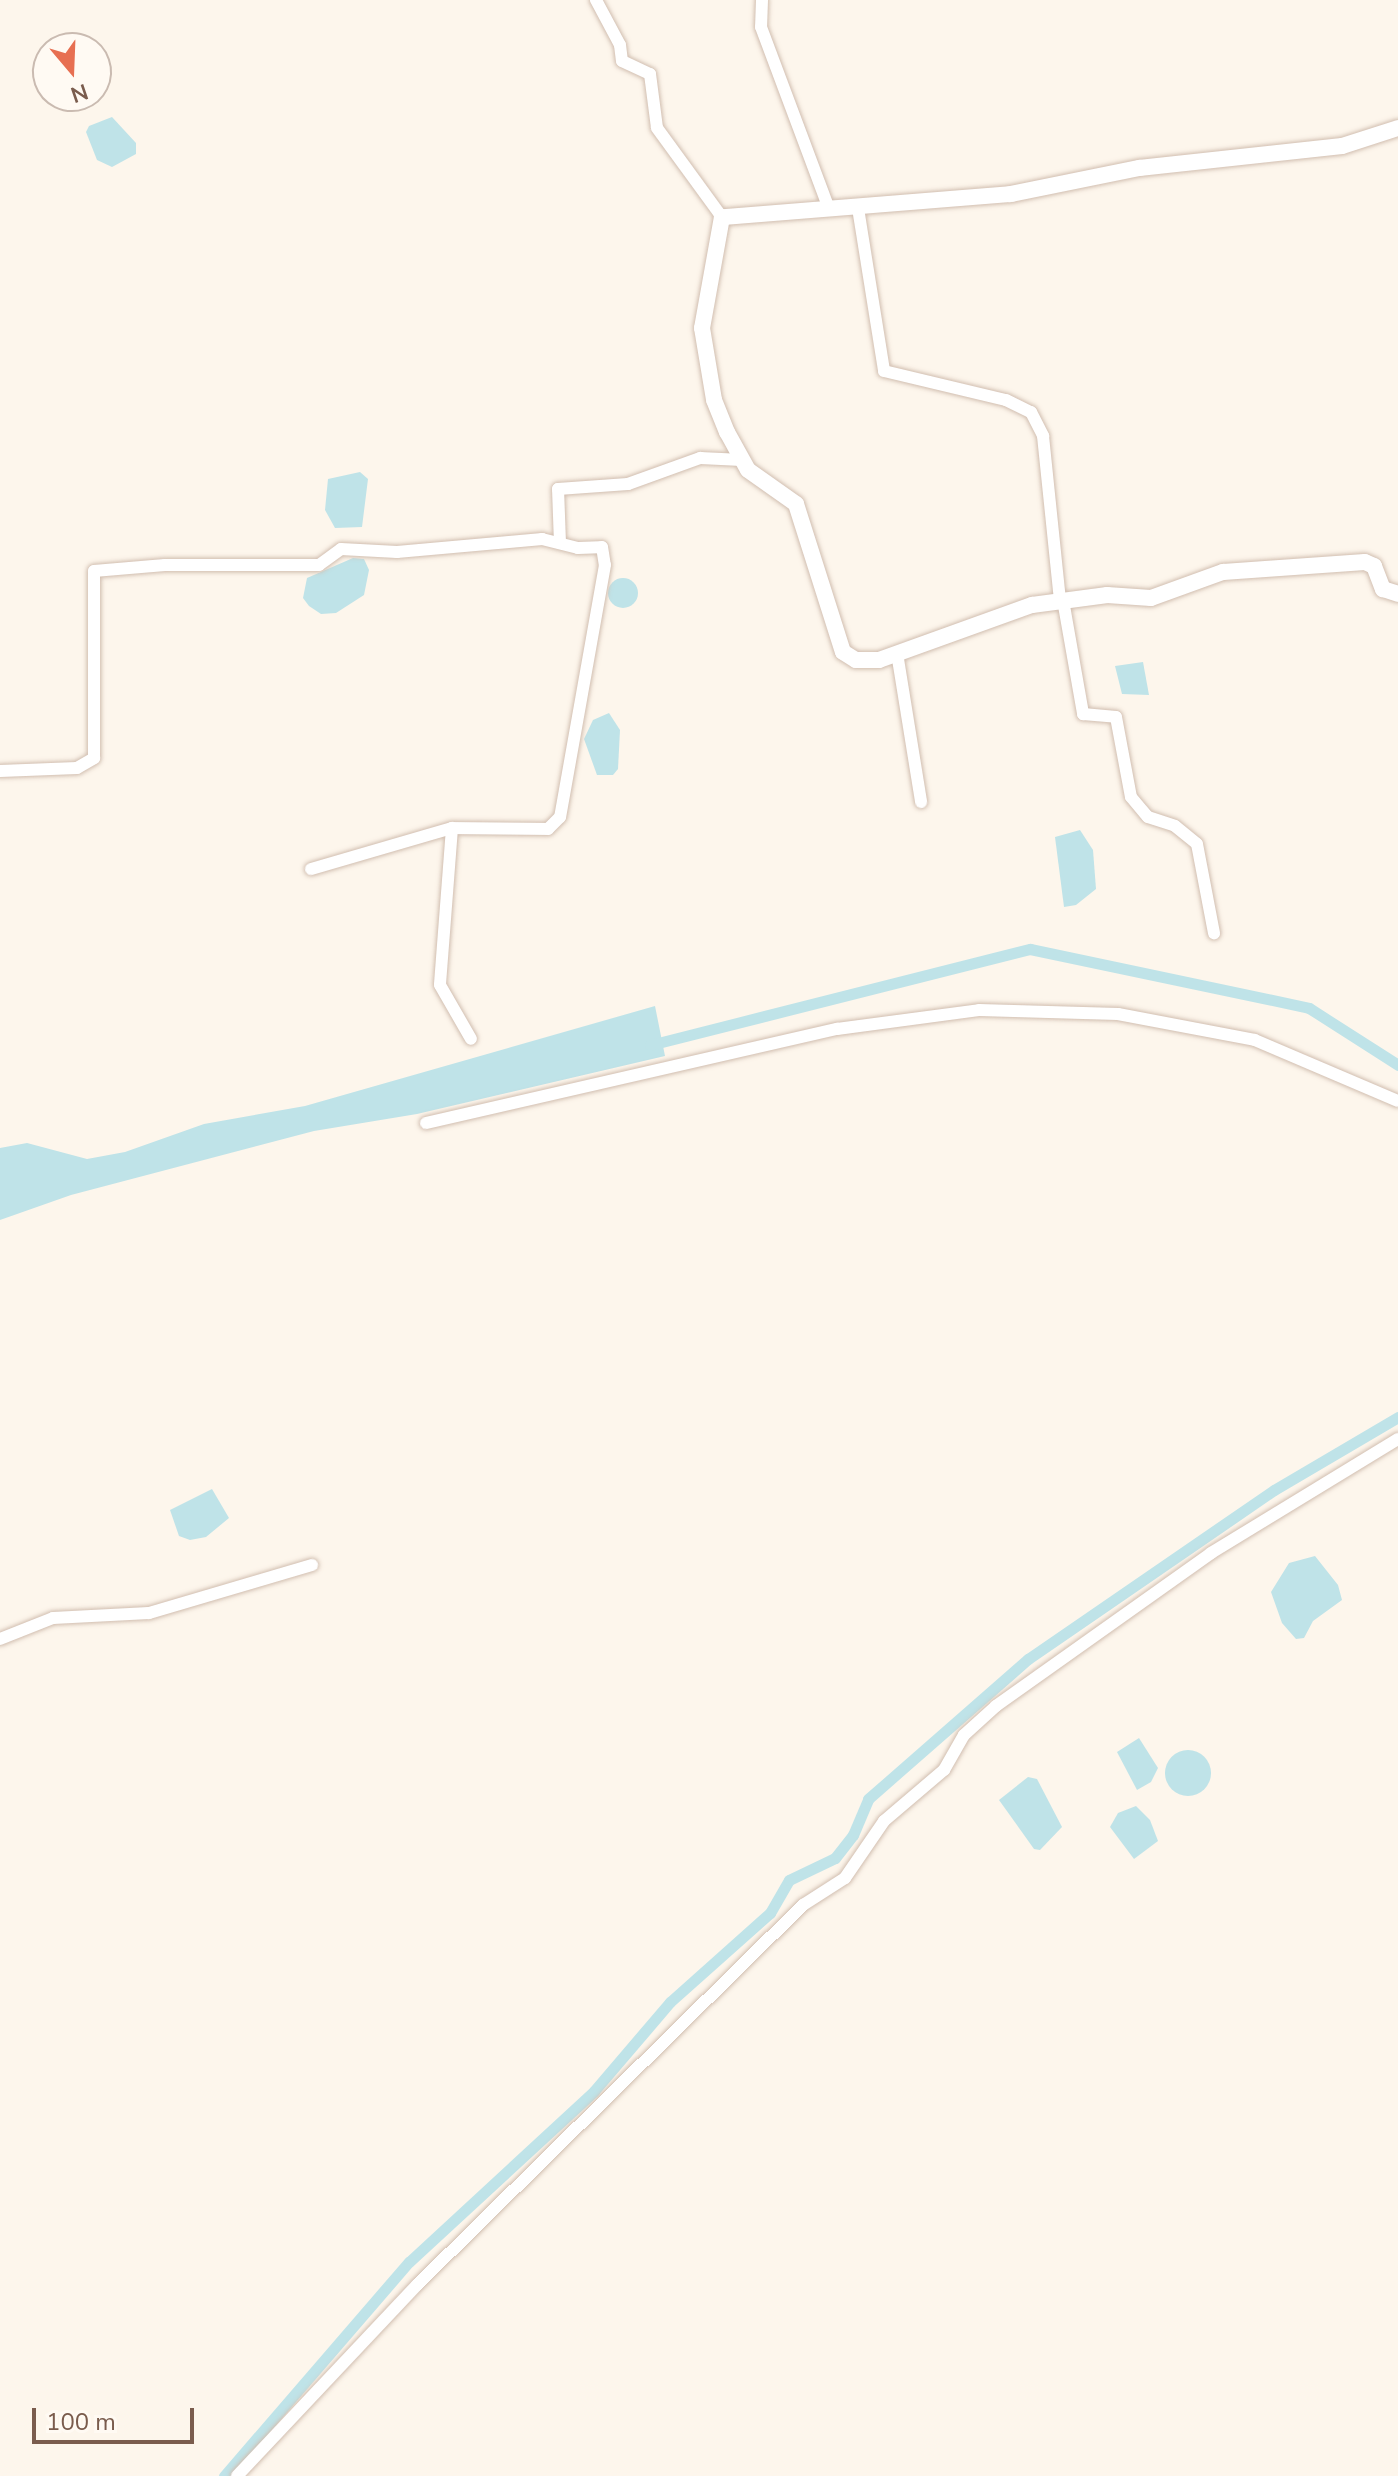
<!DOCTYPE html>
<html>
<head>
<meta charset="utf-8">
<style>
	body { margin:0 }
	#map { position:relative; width:1398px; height:2476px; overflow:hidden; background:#fdf6ec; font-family:"Nunito Sans",sans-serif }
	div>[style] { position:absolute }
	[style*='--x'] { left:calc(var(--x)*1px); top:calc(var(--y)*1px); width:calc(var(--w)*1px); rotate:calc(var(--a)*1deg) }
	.water>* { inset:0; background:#bfe3e8 }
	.round { border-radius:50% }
	.canal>* { height:11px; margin:-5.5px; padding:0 5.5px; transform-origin:5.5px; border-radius:5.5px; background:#bfe3e8 }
	.roads { filter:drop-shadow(0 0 2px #d1beb0) drop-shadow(0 0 2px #d1beb0) }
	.minor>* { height:12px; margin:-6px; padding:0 6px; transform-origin:6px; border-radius:6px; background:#fff }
	.tertiary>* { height:16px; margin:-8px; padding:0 8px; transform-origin:8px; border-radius:8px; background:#fff }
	span { translate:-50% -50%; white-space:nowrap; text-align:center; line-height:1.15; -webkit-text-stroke:6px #fffaf3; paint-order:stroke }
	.north { position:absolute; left:32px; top:32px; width:80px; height:80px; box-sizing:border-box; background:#fffaf3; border:2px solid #cabbb1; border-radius:50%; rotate:161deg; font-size:22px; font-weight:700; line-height:32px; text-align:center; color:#7a5c4d }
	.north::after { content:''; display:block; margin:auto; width:28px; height:36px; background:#e76f51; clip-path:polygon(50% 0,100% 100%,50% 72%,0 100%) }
	.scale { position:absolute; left:32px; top:2408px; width:162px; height:36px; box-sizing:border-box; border:4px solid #7a5c4d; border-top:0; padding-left:10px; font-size:24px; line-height:28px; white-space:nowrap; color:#7a5c4d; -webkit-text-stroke:6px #fffaf3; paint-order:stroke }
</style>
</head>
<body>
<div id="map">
	<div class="water">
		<div style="clip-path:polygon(112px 117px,136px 143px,136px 154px,112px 167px,97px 160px,86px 132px,89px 126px)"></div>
		<div style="clip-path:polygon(360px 472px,368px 479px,362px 527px,335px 528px,325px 510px,328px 479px)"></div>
		<div style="clip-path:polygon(353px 558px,364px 559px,369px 570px,364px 595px,336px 613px,321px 614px,309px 606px,303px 598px,307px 578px)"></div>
		<div class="round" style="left:608px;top:578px;width:30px;height:30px"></div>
		<div style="clip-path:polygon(1143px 662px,1149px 695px,1122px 694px,1115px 666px)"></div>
		<div style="clip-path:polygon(609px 713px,620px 730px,618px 769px,613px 775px,597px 775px,584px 739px,593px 720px)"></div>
		<div style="clip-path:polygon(1080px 830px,1093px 850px,1096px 889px,1076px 905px,1064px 907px,1055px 837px)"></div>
		<div style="clip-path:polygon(655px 1006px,665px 1056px,417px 1114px,314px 1131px,71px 1195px,0 1220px,0 1148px,27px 1143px,87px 1159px,125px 1152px,204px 1124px,305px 1106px)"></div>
		<div style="clip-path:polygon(212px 1489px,229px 1518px,206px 1537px,190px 1540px,179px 1536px,170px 1510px)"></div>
		<div style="clip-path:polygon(1315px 1556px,1338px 1585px,1342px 1600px,1313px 1621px,1304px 1638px,1296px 1639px,1282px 1623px,1271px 1592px,1289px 1563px)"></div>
		<div style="clip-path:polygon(1139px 1738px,1158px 1768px,1151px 1782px,1137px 1790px,1117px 1752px)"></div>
		<div class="round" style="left:1165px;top:1750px;width:46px;height:46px"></div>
		<div style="clip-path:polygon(1028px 1777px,1037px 1779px,1062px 1827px,1040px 1850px,1034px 1849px,999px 1800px)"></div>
		<div style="clip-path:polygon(1136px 1806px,1150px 1820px,1158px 1841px,1134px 1859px,1110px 1827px,1118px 1813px)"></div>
	</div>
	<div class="canal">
		<div style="--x:650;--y:1045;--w:392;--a:-14.2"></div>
		<div style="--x:1030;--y:949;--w:285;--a:11.9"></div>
		<div style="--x:1309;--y:1008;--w:106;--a:32.6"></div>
		<div style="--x:224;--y:2476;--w:283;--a:-49.2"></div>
		<div style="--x:409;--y:2262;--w:252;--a:-42.7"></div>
		<div style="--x:594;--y:2091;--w:117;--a:-49.5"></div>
		<div style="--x:670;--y:2002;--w:134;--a:-41.7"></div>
		<div style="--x:770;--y:1913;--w:38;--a:-60"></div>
		<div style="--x:789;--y:1880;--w:51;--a:-25.6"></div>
		<div style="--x:835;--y:1858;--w:29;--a:-52"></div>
		<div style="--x:853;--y:1835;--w:39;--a:-67"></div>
		<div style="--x:868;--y:1799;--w:213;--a:-41.2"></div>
		<div style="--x:1028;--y:1659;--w:298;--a:-34.5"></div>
		<div style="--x:1274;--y:1490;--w:144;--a:-30.5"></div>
	</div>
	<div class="roads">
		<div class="minor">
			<div style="--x:596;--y:0;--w:51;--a:61.9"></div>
			<div style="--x:620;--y:45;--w:16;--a:83"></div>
			<div style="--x:622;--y:61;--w:31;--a:25"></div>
			<div style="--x:650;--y:74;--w:54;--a:82.6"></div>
			<div style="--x:657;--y:128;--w:110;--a:53.9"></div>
			<div style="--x:762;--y:0;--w:27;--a:92"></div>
			<div style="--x:761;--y:27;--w:194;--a:69.5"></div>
			<div style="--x:858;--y:208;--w:165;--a:80.9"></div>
			<div style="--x:884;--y:371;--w:125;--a:13.4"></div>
			<div style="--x:1006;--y:400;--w:28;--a:26"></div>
			<div style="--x:1031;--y:412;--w:27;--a:63"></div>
			<div style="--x:1043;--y:436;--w:166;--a:84.1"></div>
			<div style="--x:560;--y:543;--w:54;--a:-92.1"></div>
			<div style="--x:558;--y:489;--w:70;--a:-4.1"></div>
			<div style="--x:628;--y:484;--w:77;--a:-19.9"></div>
			<div style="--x:700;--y:458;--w:42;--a:2.7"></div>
			<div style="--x:1063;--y:600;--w:116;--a:80"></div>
			<div style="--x:1083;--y:714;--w:33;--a:5"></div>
			<div style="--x:1116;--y:717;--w:81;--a:79.4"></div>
			<div style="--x:1131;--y:797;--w:26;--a:50"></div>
			<div style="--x:1148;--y:817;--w:28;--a:18"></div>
			<div style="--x:1175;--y:826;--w:28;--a:39"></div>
			<div style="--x:1197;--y:844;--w:91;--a:79.2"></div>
			<div style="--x:897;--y:653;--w:151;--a:80.8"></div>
			<div style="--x:0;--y:771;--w:77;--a:-2.2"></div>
			<div style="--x:77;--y:768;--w:20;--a:-30"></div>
			<div style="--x:94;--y:758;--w:187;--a:-90"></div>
			<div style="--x:94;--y:571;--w:71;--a:-4.8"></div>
			<div style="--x:165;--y:565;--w:154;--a:0"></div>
			<div style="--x:319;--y:565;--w:27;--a:-36"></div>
			<div style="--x:341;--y:549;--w:56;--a:3.1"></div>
			<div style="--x:397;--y:552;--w:146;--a:-5.1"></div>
			<div style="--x:542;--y:539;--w:37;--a:14"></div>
			<div style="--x:578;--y:548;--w:24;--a:-2"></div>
			<div style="--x:602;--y:547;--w:18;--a:81"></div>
			<div style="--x:605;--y:565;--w:256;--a:100.1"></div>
			<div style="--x:560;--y:817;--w:17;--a:135"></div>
			<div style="--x:548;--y:829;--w:96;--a:-179.4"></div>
			<div style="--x:452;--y:828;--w:157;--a:94.4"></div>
			<div style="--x:440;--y:985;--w:62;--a:60.1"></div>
			<div style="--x:311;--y:869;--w:147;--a:-16.2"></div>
			<div style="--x:426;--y:1123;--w:422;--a:-12.9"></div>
			<div style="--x:837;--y:1029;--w:143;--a:-7.6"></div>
			<div style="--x:979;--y:1010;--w:139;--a:1.6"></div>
			<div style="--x:1118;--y:1014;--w:139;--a:10.7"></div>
			<div style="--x:1255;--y:1040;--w:155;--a:23.1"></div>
			<div style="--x:0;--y:1639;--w:57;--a:-21.6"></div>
			<div style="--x:53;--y:1618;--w:96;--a:-3"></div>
			<div style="--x:149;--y:1613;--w:170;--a:-16.4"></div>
			<div style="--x:237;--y:2476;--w:262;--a:-46.7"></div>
			<div style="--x:417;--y:2285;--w:542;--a:-44.55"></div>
			<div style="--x:803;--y:1905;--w:50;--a:-32.7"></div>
			<div style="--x:845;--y:1878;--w:69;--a:-55.6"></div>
			<div style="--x:884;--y:1821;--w:79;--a:-40.4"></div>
			<div style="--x:944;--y:1770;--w:40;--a:-60.3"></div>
			<div style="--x:964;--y:1735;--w:43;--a:-42.2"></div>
			<div style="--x:996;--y:1706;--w:264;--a:-35.4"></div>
			<div style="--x:1211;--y:1553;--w:219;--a:-31.4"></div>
		</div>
		<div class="tertiary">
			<div style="--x:1398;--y:128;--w:59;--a:162.2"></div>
			<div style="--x:1342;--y:146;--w:204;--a:173.8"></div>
			<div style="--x:1139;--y:168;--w:131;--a:168.5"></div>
			<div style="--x:1011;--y:194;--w:290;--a:175.4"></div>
			<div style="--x:722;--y:217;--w:113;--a:100.2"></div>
			<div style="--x:702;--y:328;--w:73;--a:80.5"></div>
			<div style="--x:714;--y:400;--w:35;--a:68"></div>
			<div style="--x:727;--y:432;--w:43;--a:61.1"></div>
			<div style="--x:748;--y:470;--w:59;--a:35.3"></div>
			<div style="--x:796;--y:504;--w:155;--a:72.4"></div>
			<div style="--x:843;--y:652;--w:15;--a:32"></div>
			<div style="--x:856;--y:660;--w:23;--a:0"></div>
			<div style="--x:879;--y:660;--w:163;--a:-19.8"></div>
			<div style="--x:1032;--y:605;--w:76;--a:-7.6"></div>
			<div style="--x:1107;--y:595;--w:44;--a:3.9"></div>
			<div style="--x:1151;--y:598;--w:77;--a:-19.9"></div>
			<div style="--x:1223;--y:572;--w:142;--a:-4"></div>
			<div style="--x:1365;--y:562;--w:10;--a:24"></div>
			<div style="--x:1374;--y:566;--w:25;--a:69"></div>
			<div style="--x:1383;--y:589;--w:16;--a:18"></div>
		</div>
	</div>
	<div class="north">N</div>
	<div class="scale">100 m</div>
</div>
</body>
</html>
